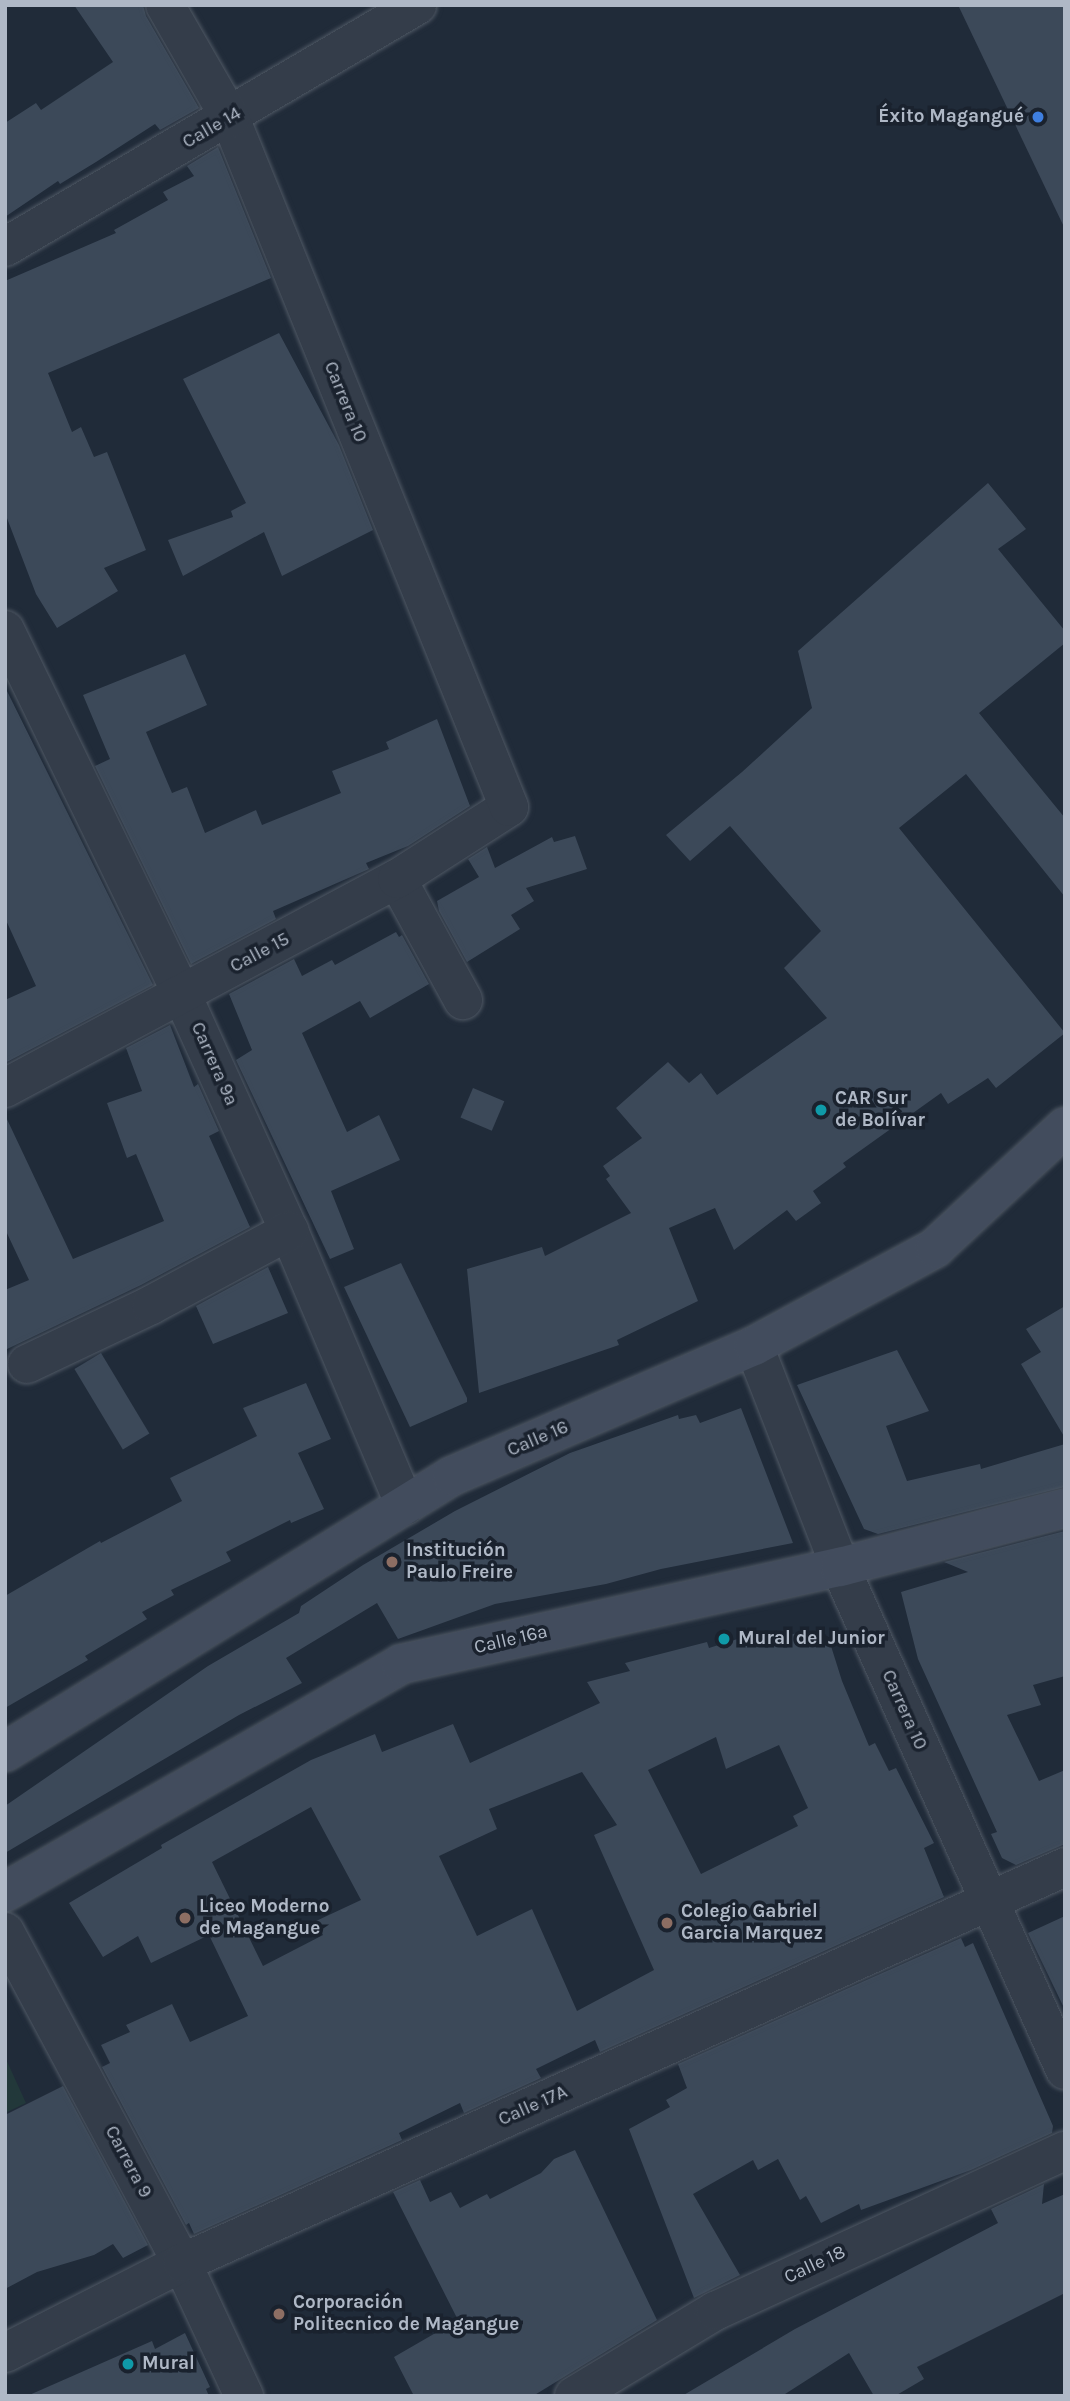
<!DOCTYPE html>
<html>
<head>
<meta charset="utf-8">
<style>
	body { margin:0 }
	#map { position:relative; width:1070px; height:2401px; overflow:hidden; background:#202b39; font-family:Karla,sans-serif }
	div>[style] { position:absolute }
	[style*='--x'] { left:calc(var(--x)*1px); top:calc(var(--y)*1px); width:calc(var(--w)*1px); rotate:calc(var(--a)*1deg) }
	.green>* { inset:0; background:#22383a }
	.building>* { inset:0; background:#3c4959; transform-origin:0 0 }
	.roads { filter:drop-shadow(0 0 2px #4f5864) drop-shadow(0 0 2px #4f5864) }
	.street>* { height:38px; margin:-19px; padding:0 19px; transform-origin:19px; border-radius:19px; background:#343d4a }
	.secondary>* { height:38px; margin:-19px; padding:0 19px; transform-origin:19px; border-radius:19px; background:#424c5d }
	.dots>* { width:19px; height:19px; translate:-50% -50%; box-sizing:border-box; border:4px solid #1a222e; border-radius:50% }
	span { translate:-50% -50%; white-space:nowrap; text-align:center; line-height:1.15; -webkit-text-stroke:7px #1a222e; paint-order:stroke }
	.poi-label { font-size:19px; color:#afb8c6; font-weight:700 }
	.right { translate:-100% -50%; text-align:right }
	.left { translate:0 -50%; text-align:left }
	.street-label { font-size:19px; color:#afb8c6 }
	.frame { position:absolute; inset:0; border:7px solid #afb8c6; pointer-events:none }
</style>
</head>
<body>
<div id="map">
	<div class="green">
		<div style="clip-path:polygon(5px 2057px,26px 2103px,5px 2113px)"></div>
	</div>
	<div class="building">
		<div style="clip-path:polygon(74px 5px,143px 5px,146px 16px,199px 108px,160px 130px,155px 124px,96px 162px,60px 184px,58px 181px,5px 217px,5px 123px,36px 103px,41px 110px,113px 62px)"></div>
		<div style="clip-path:polygon(958px 5px,1065px 5px,1065px 229px)"></div>
		<div style="clip-path:polygon(218px 147px,271px 278px,48px 373px,72px 432px,81px 427px,94px 457px,107px 452px,146px 550px,104px 568px,118px 591px,57px 628px,36px 594px,5px 513px,5px 281px,116px 233px,114px 230px,168px 200px,163px 192px,194px 176px,187px 166px)"></div>
		<div style="clip-path:polygon(279px 333px,339px 445px,373px 530px,282px 576px,264px 532px,183px 576px,168px 540px,233px 517px,231px 511px,246px 503px,183px 379px)"></div>
		<div style="clip-path:polygon(988px 483px,1026px 529px,998px 549px,1065px 631px,1065px 643px,979px 713px,1065px 818px,1065px 897px,966px 774px,899px 828px,1065px 1033px,996px 1088px,988px 1078px,948px 1104px,941px 1093px,843px 1163px,846px 1167px,813px 1191px,821px 1203px,796px 1221px,787px 1210px,734px 1250px,715px 1208px,669px 1228px,698px 1301px,617px 1340px,619px 1345px,479px 1393px,467px 1269px,542px 1247px,545px 1256px,631px 1213px,606px 1179px,610px 1176px,603px 1166px,642px 1138px,616px 1108px,668px 1062px,689px 1083px,701px 1073px,717px 1095px,827px 1018px,784px 968px,821px 931px,730px 826px,690px 861px,666px 835px,742px 772px,812px 708px,798px 651px)"></div>
		<div style="clip-path:polygon(185px 654px,207px 705px,146px 732px,172px 793px,187px 787px,205px 833px,256px 810px,262px 825px,341px 793px,332px 771px,389px 749px,386px 742px,437px 719px,470px 806px,408px 846px,366px 863px,369px 869px,273px 911px,276px 919px,191px 964px,95px 766px,110px 759px,83px 695px)"></div>
		<div style="clip-path:polygon(5px 687px,153px 985px,5px 1063px,5px 1000px,36px 986px,5px 918px)"></div>
		<div style="clip-path:polygon(575px 836px,587px 869px,526px 888px,534px 901px,511px 915px,520px 929px,467px 962px,439px 911px,437px 901px,479px 877px,468px 859px,487px 847px,495px 868px,552px 837px,554px 842px)"></div>
		<div style="clip-path:polygon(396px 932px,399px 937px,402px 935px,429px 984px,370px 1018px,360px 1001px,302px 1033px,347px 1132px,379px 1115px,400px 1160px,331px 1191px,354px 1249px,330px 1259px,236px 1060px,252px 1050px,229px 994px,294px 959px,302px 976px,332px 960px,335px 965px)"></div>
		<div style="clip-path:polygon(170px 1025px,194px 1087px,198px 1084px,219px 1131px,209px 1136px,250px 1227px,141px 1285px,5px 1350px,5px 1290px,29px 1280px,5px 1229px,5px 1115px,73px 1259px,164px 1221px,136px 1154px,127px 1158px,107px 1103px,142px 1091px,126px 1048px)"></div>
		<div style="left:473px;top:1088px;width:34px;height:32px;rotate:23deg"></div>
		<div style="clip-path:polygon(401px 1263px,467px 1398px,467px 1402px,410px 1427px,344px 1287px)"></div>
		<div style="clip-path:polygon(268px 1267px,288px 1313px,213px 1344px,196px 1306px)"></div>
		<div style="clip-path:polygon(1065px 1306px,1065px 1438px,1021px 1364px,1041px 1352px,1026px 1329px)"></div>
		<div style="clip-path:polygon(897px 1350px,929px 1411px,886px 1426px,907px 1481px,980px 1464px,981px 1469px,1065px 1444px,1065px 1487px,878px 1534px,864px 1529px,797px 1385px)"></div>
		<div style="left:101px;top:1353px;width:94px;height:31px;rotate:59deg"></div>
		<div style="clip-path:polygon(306px 1383px,331px 1439px,298px 1453px,324px 1509px,291px 1523px,290px 1520px,226px 1552px,231px 1561px,171px 1590px,174px 1595px,142px 1612px,147px 1619px,85px 1656px,88px 1660px,5px 1708px,5px 1596px,100px 1541px,101px 1543px,182px 1501px,170px 1478px,257px 1436px,243px 1408px)"></div>
		<div style="clip-path:polygon(741px 1408px,793px 1543px,661px 1569px,606px 1584px,495px 1604px,398px 1639px,377px 1603px,286px 1658px,302px 1683px,239px 1715px,5px 1853px,5px 1806px,208px 1666px,299px 1613px,301px 1606px,363px 1565px,455px 1511px,570px 1453px,678px 1415px,679px 1419px,696px 1415px,700px 1423px)"></div>
		<div style="clip-path:polygon(1065px 1531px,1065px 1676px,1033px 1685px,1041px 1705px,1007px 1715px,1039px 1781px,1065px 1770px,1065px 1844px,1016px 1865px,1002px 1858px,991px 1834px,997px 1832px,918px 1659px,901px 1592px,968px 1572px,944px 1562px)"></div>
		<div style="clip-path:polygon(evenodd,802px 1632px,831px 1646px,842px 1681px,869px 1746px,875px 1743px,889px 1771px,896px 1768px,934px 1843px,924px 1848px,944px 1897px,600px 2052px,595px 2040px,536px 2069px,541px 2078px,464px 2113px,460px 2103px,399px 2133px,402px 2140px,194px 2234px,189px 2223px,186px 2225px,102px 2067px,110px 2063px,101px 2045px,130px 2032px,126px 2025px,172px 2004px,190px 2042px,248px 2016px,209px 1935px,151px 1963px,138px 1936px,103px 1957px,69px 1903px,162px 1848px,161px 1845px,311px 1760px,375px 1734px,382px 1752px,453px 1724px,470px 1763px,600px 1703px,587px 1682px,630px 1671px,625px 1663px,707px 1642px,709px 1648px,747px 1636px,750px 1644px,802px 1632px,716px 1737px,726px 1769px,779px 1745px,808px 1808px,793px 1816px,798px 1826px,701px 1874px,648px 1770px,716px 1737px,802px 1632px,582px 1772px,617px 1825px,594px 1835px,654px 1970px,577px 2011px,532px 1909px,477px 1936px,439px 1856px,497px 1829px,489px 1809px,582px 1772px,802px 1632px,311px 1807px,361px 1900px,316px 1921px,323px 1935px,263px 1966px,212px 1862px,311px 1807px)"></div>
		<div style="clip-path:polygon(1065px 1916px,1065px 2010px,1028px 1933px)"></div>
		<div style="clip-path:polygon(961px 1938px,965px 1947px,973px 1943px,1053px 2126px,1052px 2133px,971px 2170px,861px 2210px,859px 2204px,821px 2223px,806px 2196px,800px 2200px,778px 2159px,758px 2170px,753px 2160px,693px 2194px,740px 2275px,694px 2298px,629px 2129px,670px 2107px,666px 2100px,687px 2088px,678px 2064px)"></div>
		<div style="clip-path:polygon(63px 2086px,148px 2245px,123px 2258px,113px 2244px,94px 2255px,37px 2272px,5px 2289px,5px 2115px)"></div>
		<div style="clip-path:polygon(575px 2150px,657px 2320px,533px 2396px,414px 2396px,394px 2357px,458px 2320px,393px 2192px,420px 2180px,430px 2202px,451px 2192px,460px 2208px,487px 2194px,490px 2199px,541px 2173px,554px 2159px)"></div>
		<div style="clip-path:polygon(1044px 2184px,1042px 2204px,1065px 2194px,1065px 2293px,917px 2367px,924px 2379px,895px 2396px,874px 2396px,849px 2353px,782px 2396px,682px 2396px,795px 2329px,998px 2223px,991px 2209px)"></div>
		<div style="clip-path:polygon(185px 2333px,210px 2387px,206px 2389px,209px 2396px,27px 2396px,152px 2341px,155px 2349px)"></div>
	</div>
	<div class="roads">
		<div class="street">
			<div style="--x:5;--y:247;--w:478;--a:-30.4"></div>
			<div style="--x:5;--y:630;--w:406;--a:64.1"></div>
			<div style="--x:182;--y:995;--w:259;--a:65.6"></div>
			<div style="--x:289;--y:1231;--w:298;--a:67.1"></div>
			<div style="--x:397;--y:879;--w:138;--a:61.4"></div>
			<div style="--x:5;--y:1088;--w:444;--a:-28.1"></div>
			<div style="--x:397;--y:879;--w:133;--a:-32.7"></div>
			<div style="--x:509;--y:807;--w:743;--a:-112.04"></div>
			<div style="--x:230;--y:118;--w:130;--a:-119.9"></div>
			<div style="--x:754;--y:1346;--w:237;--a:68.7"></div>
			<div style="--x:840;--y:1567;--w:551;--a:65.9"></div>
			<div style="--x:27;--y:1364;--w:137;--a:-25.4"></div>
			<div style="--x:151;--y:1305;--w:157;--a:-28.2"></div>
			<div style="--x:5;--y:1932;--w:375;--a:61.9"></div>
			<div style="--x:182;--y:2263;--w:147;--a:65"></div>
			<div style="--x:5;--y:2353;--w:199;--a:-27"></div>
			<div style="--x:182;--y:2263;--w:968;--a:-24.15"></div>
			<div style="--x:574;--y:2396;--w:165;--a:-31.1"></div>
			<div style="--x:715;--y:2311;--w:385;--a:-24.6"></div>
		</div>
		<div class="secondary">
			<div style="--x:5;--y:1752;--w:525;--a:-31.69"></div>
			<div style="--x:452;--y:1476;--w:329;--a:-23.3"></div>
			<div style="--x:754;--y:1346;--w:206;--a:-28.4"></div>
			<div style="--x:935;--y:1248;--w:178;--a:-42.9"></div>
			<div style="--x:5;--y:1892;--w:457;--a:-29.9"></div>
			<div style="--x:401;--y:1664;--w:450;--a:-12.5"></div>
			<div style="--x:840;--y:1567;--w:233;--a:-14.7"></div>
		</div>
	</div>
	<div class="dots">
		<div style="left:1038px;top:117px;background:#3f7fe0"></div>
		<div style="left:821px;top:1110px;background:#0f9aa8"></div>
		<div style="left:392px;top:1562px;background:#8d6e63"></div>
		<div style="left:724px;top:1639px;background:#0f9aa8"></div>
		<div style="left:185px;top:1918px;background:#8d6e63"></div>
		<div style="left:667px;top:1923px;background:#8d6e63"></div>
		<div style="left:279px;top:2314px;background:#8d6e63"></div>
		<div style="left:128px;top:2364px;background:#0f9aa8"></div>
	</div>
	<div class="poi-label">
		<span class="right" style="left:1024px;top:117px">Éxito Magangué</span>
		<span class="left" style="left:835px;top:1110px">CAR Sur<br>de Bolívar</span>
		<span class="left" style="left:406px;top:1562px">Institución<br>Paulo Freire</span>
		<span class="left" style="left:738px;top:1639px">Mural del Junior</span>
		<span class="left" style="left:199px;top:1918px">Liceo Moderno<br>de Magangue</span>
		<span class="left" style="left:681px;top:1923px">Colegio Gabriel<br>Garcia Marquez</span>
		<span class="left" style="left:293px;top:2314px">Corporación<br>Politecnico de Magangue</span>
		<span class="left" style="left:142px;top:2364px">Mural</span>
	</div>
	<div class="street-label">
		<span style="left:212px;top:128px;rotate:-30deg">Calle 14</span>
		<span style="left:345px;top:402px;rotate:68deg">Carrera 10</span>
		<span style="left:260px;top:953px;rotate:-28deg">Calle 15</span>
		<span style="left:214px;top:1064px;rotate:66deg">Carrera 9a</span>
		<span style="left:538px;top:1439px;rotate:-23deg">Calle 16</span>
		<span style="left:511px;top:1640px;rotate:-13deg">Calle 16a</span>
		<span style="left:904px;top:1710px;rotate:66deg">Carrera 10</span>
		<span style="left:533px;top:2106px;rotate:-24deg">Calle 17A</span>
		<span style="left:128px;top:2162px;rotate:62deg">Carrera 9</span>
		<span style="left:815px;top:2265px;rotate:-25deg">Calle 18</span>
	</div>
	<div class="frame"></div>
</div>
</body>
</html>
